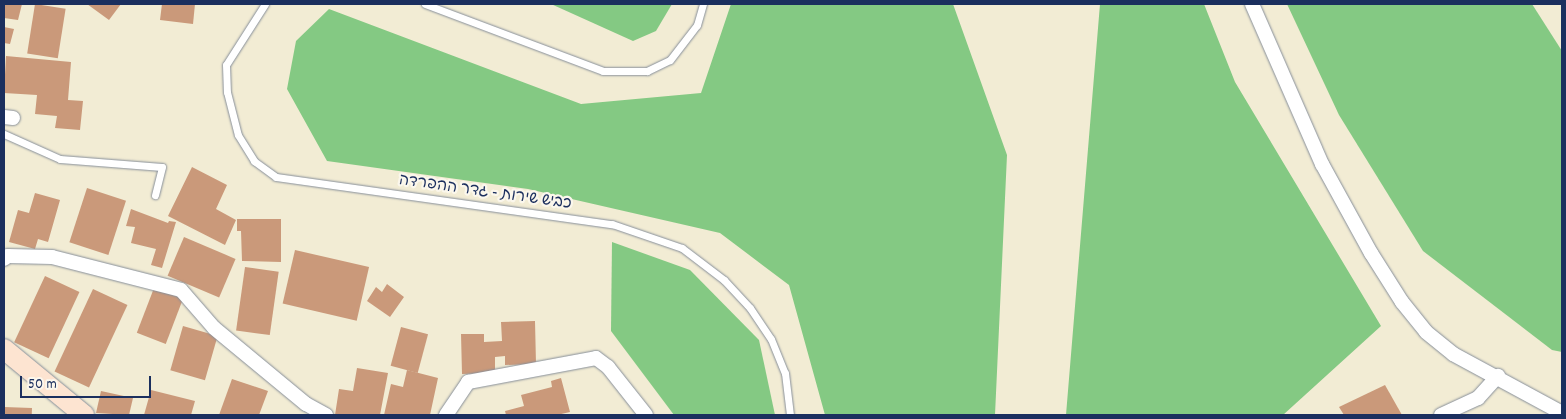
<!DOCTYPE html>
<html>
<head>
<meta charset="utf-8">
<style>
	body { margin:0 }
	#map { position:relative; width:1566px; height:419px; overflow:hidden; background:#f2ecd4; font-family:Dekko,"Playpen Sans Hebrew",sans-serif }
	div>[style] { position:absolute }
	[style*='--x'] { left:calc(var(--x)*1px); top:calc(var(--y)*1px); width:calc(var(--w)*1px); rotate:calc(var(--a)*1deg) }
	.green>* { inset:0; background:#84c983 }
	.building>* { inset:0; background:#ca997a; transform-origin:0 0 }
	.roads { filter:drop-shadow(0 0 1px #868e99) drop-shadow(0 0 1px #868e99) }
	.service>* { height:7px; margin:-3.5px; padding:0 3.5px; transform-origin:3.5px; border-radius:3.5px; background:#fff }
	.minor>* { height:14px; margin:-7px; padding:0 7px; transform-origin:7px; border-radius:7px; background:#fff }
	.secondary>* { height:20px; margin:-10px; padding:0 10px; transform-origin:10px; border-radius:10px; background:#fde4d1 }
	span { translate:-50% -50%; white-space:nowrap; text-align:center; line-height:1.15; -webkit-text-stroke:4.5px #fbf7ec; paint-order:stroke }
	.street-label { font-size:16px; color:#1b2f5e }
	.frame { position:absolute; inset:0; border:5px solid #1b2f5e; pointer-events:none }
	.scale { position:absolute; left:20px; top:376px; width:131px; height:22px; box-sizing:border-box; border:2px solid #1b2f5e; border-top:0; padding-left:6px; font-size:15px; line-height:18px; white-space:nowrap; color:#1b2f5e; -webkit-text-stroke:4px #fbf7ec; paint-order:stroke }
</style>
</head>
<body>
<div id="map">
	<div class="green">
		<div style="clip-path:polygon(551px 4px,672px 4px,656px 31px,633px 41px)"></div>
		<div style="clip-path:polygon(731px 4px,953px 4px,1007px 155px,995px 415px,825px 415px,789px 285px,720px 233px,528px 189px,327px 161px,287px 89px,296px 41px,329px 9px,581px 104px,701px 93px)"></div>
		<div style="clip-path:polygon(1100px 4px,1204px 4px,1235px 82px,1381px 326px,1283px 415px,1066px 415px)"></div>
		<div style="clip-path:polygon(1287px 4px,1532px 4px,1562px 51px,1562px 352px,1552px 350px,1423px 251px,1339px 115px)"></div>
		<div style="clip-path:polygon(612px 242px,690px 270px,759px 340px,775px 415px,674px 415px,611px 331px)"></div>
	</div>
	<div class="building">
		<div style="clip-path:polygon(4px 4px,22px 4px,18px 20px,4px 18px)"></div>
		<div style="left:35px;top:4px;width:31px;height:50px;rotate:9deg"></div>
		<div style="clip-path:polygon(87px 4px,121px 4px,109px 20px)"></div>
		<div style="clip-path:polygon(162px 4px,195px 4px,193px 24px,160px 20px)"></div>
		<div style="clip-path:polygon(4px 27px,14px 29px,10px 44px,4px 43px)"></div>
		<div style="clip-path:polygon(6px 56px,71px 62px,68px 100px,83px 101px,80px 130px,55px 128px,57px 116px,35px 114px,37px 95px,4px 93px)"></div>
		<div style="clip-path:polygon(192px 167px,227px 185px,216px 209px,236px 220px,225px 245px,168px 216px)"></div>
		<div style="left:87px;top:188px;width:41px;height:57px;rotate:18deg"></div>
		<div style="clip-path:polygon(35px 193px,60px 200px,48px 242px,38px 239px,35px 249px,9px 242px,18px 210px,29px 213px)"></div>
		<div style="clip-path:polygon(131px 209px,168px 223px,169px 221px,176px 222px,162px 268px,151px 265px,156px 249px,131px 243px,135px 227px,126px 226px)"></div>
		<div style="clip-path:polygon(237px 219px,281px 219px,281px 262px,242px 261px,241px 231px,237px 231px)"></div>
		<div style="left:184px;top:237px;width:56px;height:42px;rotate:23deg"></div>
		<div style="left:295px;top:250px;width:76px;height:55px;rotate:13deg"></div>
		<div style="left:245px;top:267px;width:34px;height:64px;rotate:8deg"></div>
		<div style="left:45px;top:276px;width:38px;height:73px;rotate:25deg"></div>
		<div style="clip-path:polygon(387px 284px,404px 297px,390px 317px,367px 301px,376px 287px,382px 292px)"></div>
		<div style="left:154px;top:288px;width:31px;height:48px;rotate:21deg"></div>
		<div style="left:93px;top:289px;width:38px;height:91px;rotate:25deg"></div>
		<div style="clip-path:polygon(535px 321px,536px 364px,505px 365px,505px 356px,495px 357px,495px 373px,462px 374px,461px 334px,484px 334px,484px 342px,502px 341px,501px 322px)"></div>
		<div style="left:183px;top:326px;width:36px;height:46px;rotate:16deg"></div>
		<div style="left:401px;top:327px;width:28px;height:40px;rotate:15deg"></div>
		<div style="clip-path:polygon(357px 368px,388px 373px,380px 415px,335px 415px,339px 389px,353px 391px)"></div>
		<div style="clip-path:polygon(407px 370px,438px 378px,430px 415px,384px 415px,391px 384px,403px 387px)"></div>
		<div style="clip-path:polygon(561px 378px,570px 412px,557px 415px,506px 415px,505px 411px,524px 406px,521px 395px,552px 387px,551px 381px)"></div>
		<div style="clip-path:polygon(232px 379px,268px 391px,259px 415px,219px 415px)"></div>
		<div style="clip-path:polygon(1385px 385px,1402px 415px,1344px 415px,1339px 407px)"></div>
		<div style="clip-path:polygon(151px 390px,195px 401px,191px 415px,144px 415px)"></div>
		<div style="clip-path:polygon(101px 391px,133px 398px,129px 415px,96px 413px)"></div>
		<div style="left:4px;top:407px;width:28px;height:8px;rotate:2deg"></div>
	</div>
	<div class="roads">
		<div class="service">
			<div style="--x:265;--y:4;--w:72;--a:122.6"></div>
			<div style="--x:226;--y:65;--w:27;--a:88"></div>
			<div style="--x:227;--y:92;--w:44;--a:75.7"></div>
			<div style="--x:238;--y:135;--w:31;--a:58"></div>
			<div style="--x:254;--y:161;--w:27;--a:36"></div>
			<div style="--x:276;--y:177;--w:339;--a:8"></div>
			<div style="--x:612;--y:224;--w:74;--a:18.9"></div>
			<div style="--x:682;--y:248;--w:53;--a:37.3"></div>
			<div style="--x:724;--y:280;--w:38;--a:47"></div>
			<div style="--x:750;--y:308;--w:37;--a:56"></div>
			<div style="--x:771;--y:339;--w:37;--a:68"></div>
			<div style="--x:785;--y:373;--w:42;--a:83.2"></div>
			<div style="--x:425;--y:4;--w:190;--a:20.6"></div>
			<div style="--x:603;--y:71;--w:44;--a:0"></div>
			<div style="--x:647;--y:71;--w:25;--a:-26"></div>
			<div style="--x:670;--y:60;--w:44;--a:-52.4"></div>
			<div style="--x:697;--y:25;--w:22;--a:-74"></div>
			<div style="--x:4;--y:134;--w:61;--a:24.1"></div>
			<div style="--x:60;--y:159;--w:102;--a:4.5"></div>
			<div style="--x:162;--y:167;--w:29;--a:104"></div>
		</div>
		<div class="minor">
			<div style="--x:1252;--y:4;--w:175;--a:66.4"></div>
			<div style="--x:1322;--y:164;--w:102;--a:61.2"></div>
			<div style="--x:1371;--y:253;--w:58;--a:57.7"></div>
			<div style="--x:1402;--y:302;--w:38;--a:51"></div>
			<div style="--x:1426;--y:332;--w:35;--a:39"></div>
			<div style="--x:1453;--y:354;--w:124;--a:28.4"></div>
			<div style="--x:4;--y:117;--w:9;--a:6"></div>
			<div style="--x:4;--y:259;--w:5;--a:-37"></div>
			<div style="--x:8;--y:256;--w:44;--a:1.3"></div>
			<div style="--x:52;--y:257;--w:133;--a:14.3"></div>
			<div style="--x:181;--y:290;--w:50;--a:49"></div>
			<div style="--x:214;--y:328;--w:119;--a:39.6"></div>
			<div style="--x:306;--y:404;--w:23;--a:29"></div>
			<div style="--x:446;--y:415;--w:40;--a:-56"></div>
			<div style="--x:468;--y:382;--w:130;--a:-10.6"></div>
			<div style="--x:596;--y:358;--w:15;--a:37"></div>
			<div style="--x:608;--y:367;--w:61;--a:51.6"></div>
			<div style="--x:1441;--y:415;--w:41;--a:-24.7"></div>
			<div style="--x:1478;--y:398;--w:30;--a:-48"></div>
		</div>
		<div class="secondary">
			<div style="--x:4;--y:349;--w:104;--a:39.5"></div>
		</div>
	</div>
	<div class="street-label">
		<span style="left:485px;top:193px;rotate:8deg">כביש שירות - גדר ההפרדה</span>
	</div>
	<div class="frame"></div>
	<div class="scale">50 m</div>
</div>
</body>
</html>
